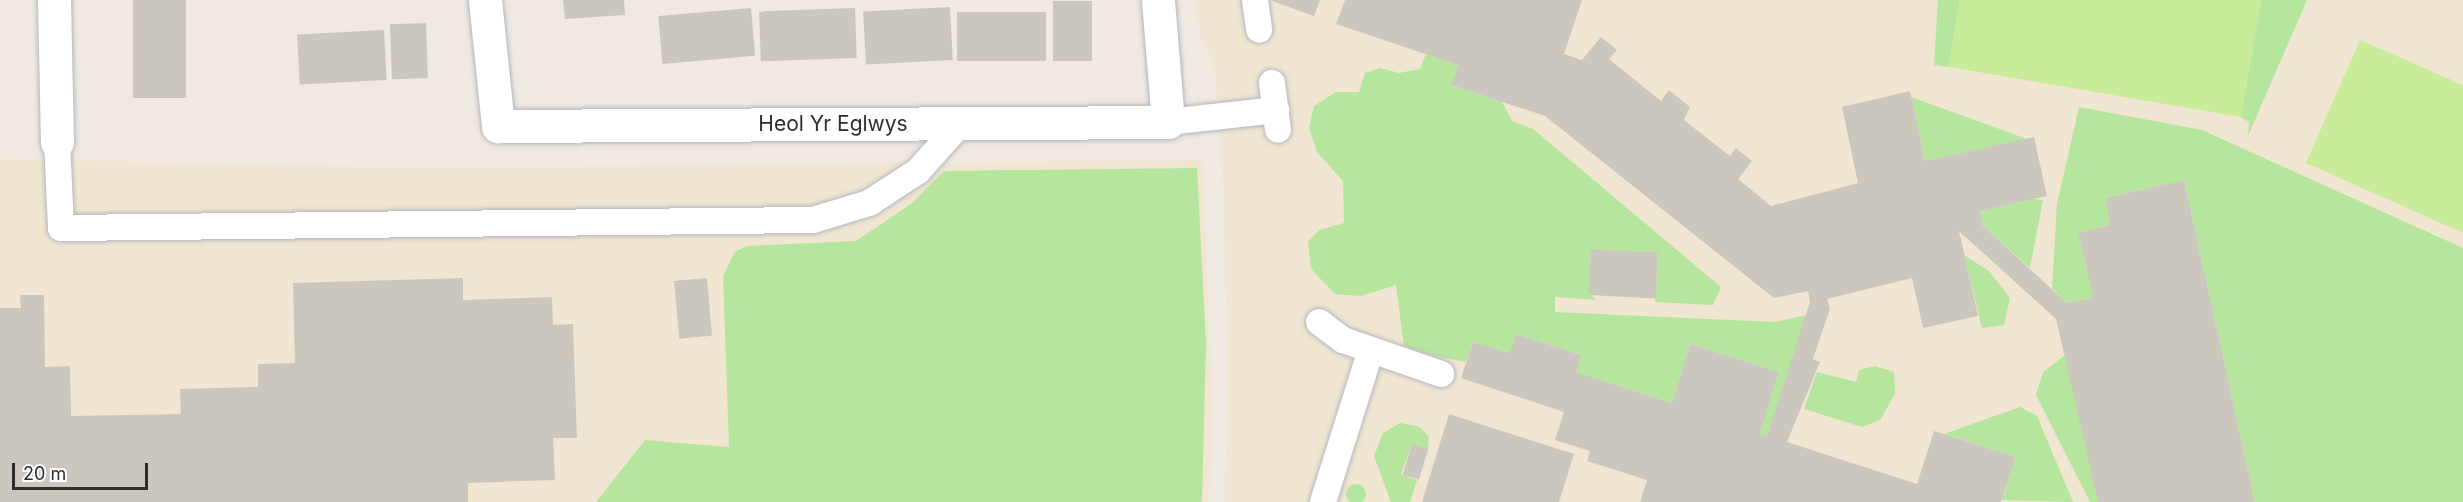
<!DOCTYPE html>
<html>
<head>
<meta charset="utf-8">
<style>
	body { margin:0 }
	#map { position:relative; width:2463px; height:502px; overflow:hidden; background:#efe9e1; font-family:Inter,sans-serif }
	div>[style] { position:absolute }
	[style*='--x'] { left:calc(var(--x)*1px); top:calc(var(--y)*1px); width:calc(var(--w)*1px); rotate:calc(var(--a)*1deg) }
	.education>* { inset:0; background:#f0e6d1 }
	.green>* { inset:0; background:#b6e59e }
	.round { border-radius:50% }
	.pitch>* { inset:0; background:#c9ec9a }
	.building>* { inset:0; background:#cbc7bf; transform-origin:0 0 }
	.roads { filter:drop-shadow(0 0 2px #b4b7c1) drop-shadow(0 0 2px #b4b7c1) }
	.lane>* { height:26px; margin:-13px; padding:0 13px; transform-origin:13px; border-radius:13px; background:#fff }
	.street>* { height:33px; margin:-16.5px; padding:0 16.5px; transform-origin:16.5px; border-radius:16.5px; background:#fff }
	span { translate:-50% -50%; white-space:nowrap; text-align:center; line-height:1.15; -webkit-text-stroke:5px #fff; paint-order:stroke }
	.street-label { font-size:21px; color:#2e2e2e }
	.scale { position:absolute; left:12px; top:463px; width:136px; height:27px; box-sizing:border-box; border:3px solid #2e2e2e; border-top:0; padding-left:8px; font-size:18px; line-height:21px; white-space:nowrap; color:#2e2e2e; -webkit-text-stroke:4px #fff; paint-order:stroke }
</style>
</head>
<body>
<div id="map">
	<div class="education">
		<div style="clip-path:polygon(1196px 0,2463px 0,2463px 502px,1225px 502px,1228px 363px,1221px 136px,1213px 60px,1200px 40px)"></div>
		<div style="clip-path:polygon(0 159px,427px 168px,1202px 160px,1212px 405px,1209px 502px,0 502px)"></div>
	</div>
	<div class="green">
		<div style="clip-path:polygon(1938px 0,1960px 0,1949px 67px,1934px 65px)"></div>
		<div style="clip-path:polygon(2261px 0,2307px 0,2248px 136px,2249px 122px,2241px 117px)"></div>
		<div style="clip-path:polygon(1426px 54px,1458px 65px,1451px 85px,1502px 102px,1512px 121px,1533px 129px,1721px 287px,1713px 305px,1655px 302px,1658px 253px,1591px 249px,1589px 294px,1597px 300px,1555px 297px,1555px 312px,1775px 322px,1807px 315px,1767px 436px,1760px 434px,1779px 372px,1690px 344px,1672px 403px,1576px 372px,1581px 355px,1516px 334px,1509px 353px,1473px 342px,1466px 362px,1434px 356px,1404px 346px,1396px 285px,1361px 296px,1335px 294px,1311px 269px,1308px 242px,1319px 230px,1344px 223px,1343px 181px,1317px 152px,1309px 128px,1314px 106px,1336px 92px,1359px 92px,1365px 73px,1380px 68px,1399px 73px,1420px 69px)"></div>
		<div style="clip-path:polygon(1911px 97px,2027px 139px,1925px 161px)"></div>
		<div style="clip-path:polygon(2079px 107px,2202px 130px,2463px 248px,2463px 502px,2255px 502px,2184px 180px,2105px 198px,2110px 225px,2078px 233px,2093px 298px,2067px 303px,2052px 288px,2057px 204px)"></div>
		<div style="clip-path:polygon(1197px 168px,1206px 343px,1202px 502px,596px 502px,645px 440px,729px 447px,723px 276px,735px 252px,747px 246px,856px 241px,911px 204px,944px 171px)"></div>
		<div style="clip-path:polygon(2034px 199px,2043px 200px,2030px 268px,1983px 226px,1980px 211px)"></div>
		<div style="clip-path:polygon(1964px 255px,1989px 271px,2010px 298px,2004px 325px,1982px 328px)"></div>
		<div style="clip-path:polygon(2065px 355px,2099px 497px,2098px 502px,2090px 502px,2036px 395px,2043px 372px)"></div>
		<div style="clip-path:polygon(1875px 366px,1894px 372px,1895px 394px,1880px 420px,1862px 427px,1804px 409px,1817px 372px,1856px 382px,1859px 370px)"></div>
		<div style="clip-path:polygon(2020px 407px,2037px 416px,2073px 502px,2002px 500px,2016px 457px,1944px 434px)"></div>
		<div style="clip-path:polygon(1400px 423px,1420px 427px,1429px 437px,1428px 449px,1412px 444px,1401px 474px,1417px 480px,1410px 502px,1391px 502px,1374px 456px,1383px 433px)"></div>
		<div class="round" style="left:1346px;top:484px;width:20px;height:20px"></div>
	</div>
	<div class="pitch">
		<div style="clip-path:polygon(1960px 0,2261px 0,2241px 117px,1949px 67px)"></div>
		<div style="clip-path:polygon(2360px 40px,2463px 85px,2463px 233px,2306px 163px)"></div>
	</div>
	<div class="building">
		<div style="left:133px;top:0;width:53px;height:98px"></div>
		<div style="clip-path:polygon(563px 0,624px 0,625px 15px,565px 19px)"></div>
		<div style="clip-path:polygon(1269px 0,1320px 0,1314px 16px)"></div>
		<div style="clip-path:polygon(1345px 0,1582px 0,1564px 54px,1582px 60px,1601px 37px,1617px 50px,1609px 59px,1661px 101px,1669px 90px,1690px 107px,1684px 120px,1730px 156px,1736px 148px,1752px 161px,1738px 179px,1771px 206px,1858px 183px,1842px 107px,1910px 91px,1925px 161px,2034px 137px,2047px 196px,1980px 211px,1983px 226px,2067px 303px,2093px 298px,2078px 233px,2110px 225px,2105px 198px,2184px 180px,2255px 502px,2098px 502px,2056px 319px,1959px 231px,1978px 316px,1923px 328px,1912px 278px,1827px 299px,1830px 309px,1813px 359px,1820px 362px,1787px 442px,1917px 484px,1934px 431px,2016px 457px,2001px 502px,1640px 502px,1647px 480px,1587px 461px,1590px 451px,1555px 440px,1564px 412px,1461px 378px,1473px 342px,1509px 353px,1516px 334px,1581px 355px,1576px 372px,1672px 403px,1690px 344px,1779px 372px,1760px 434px,1767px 436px,1810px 302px,1808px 291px,1774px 298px,1545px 116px,1451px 85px,1458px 65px,1336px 24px)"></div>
		<div style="left:1053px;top:1px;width:39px;height:60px"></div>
		<div style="left:950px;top:7px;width:53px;height:87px;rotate:87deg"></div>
		<div style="left:751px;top:8px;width:48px;height:93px;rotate:85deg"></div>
		<div style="left:855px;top:8px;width:50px;height:96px;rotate:88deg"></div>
		<div style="left:1046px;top:12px;width:49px;height:89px;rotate:90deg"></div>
		<div style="left:426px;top:23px;width:55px;height:36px;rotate:88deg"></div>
		<div style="left:384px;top:30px;width:50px;height:87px;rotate:87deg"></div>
		<div style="left:1591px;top:249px;width:67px;height:46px;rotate:3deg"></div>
		<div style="clip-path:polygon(463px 278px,463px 300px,552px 297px,553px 325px,573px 324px,577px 438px,553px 438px,555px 480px,468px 483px,468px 502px,0 502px,0 308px,21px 308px,20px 295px,44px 295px,45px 367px,70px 366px,71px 416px,181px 414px,180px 389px,258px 387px,258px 364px,295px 363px,293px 283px)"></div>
		<div style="left:707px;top:278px;width:58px;height:33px;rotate:85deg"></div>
		<div style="clip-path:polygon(1449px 414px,1574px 454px,1559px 502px,1422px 502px)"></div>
		<div style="left:1412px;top:444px;width:17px;height:32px;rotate:17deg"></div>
	</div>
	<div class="roads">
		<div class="lane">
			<div style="--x:1255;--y:0;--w:30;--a:82"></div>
			<div style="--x:1272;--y:83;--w:47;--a:82.7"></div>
			<div style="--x:1168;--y:122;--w:109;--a:-6.3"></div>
			<div style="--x:57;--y:142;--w:86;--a:87.3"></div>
			<div style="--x:61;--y:228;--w:752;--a:-0.61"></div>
			<div style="--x:813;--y:220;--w:59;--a:-16.9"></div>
			<div style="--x:869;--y:203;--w:59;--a:-33.1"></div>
			<div style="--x:918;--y:171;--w:64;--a:-48.1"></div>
			<div style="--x:1319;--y:322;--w:30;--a:37"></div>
			<div style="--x:1343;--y:340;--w:104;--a:19.1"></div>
			<div style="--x:1323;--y:502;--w:159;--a:-72.5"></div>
		</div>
		<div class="street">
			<div style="--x:54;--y:0;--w:142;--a:88.8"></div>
			<div style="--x:485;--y:0;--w:127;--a:84.1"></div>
			<div style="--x:498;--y:126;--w:670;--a:-0.34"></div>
			<div style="--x:1168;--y:122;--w:122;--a:-94.7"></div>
		</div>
	</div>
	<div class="street-label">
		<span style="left:833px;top:124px">Heol Yr Eglwys</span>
	</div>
	<div class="scale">20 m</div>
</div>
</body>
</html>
